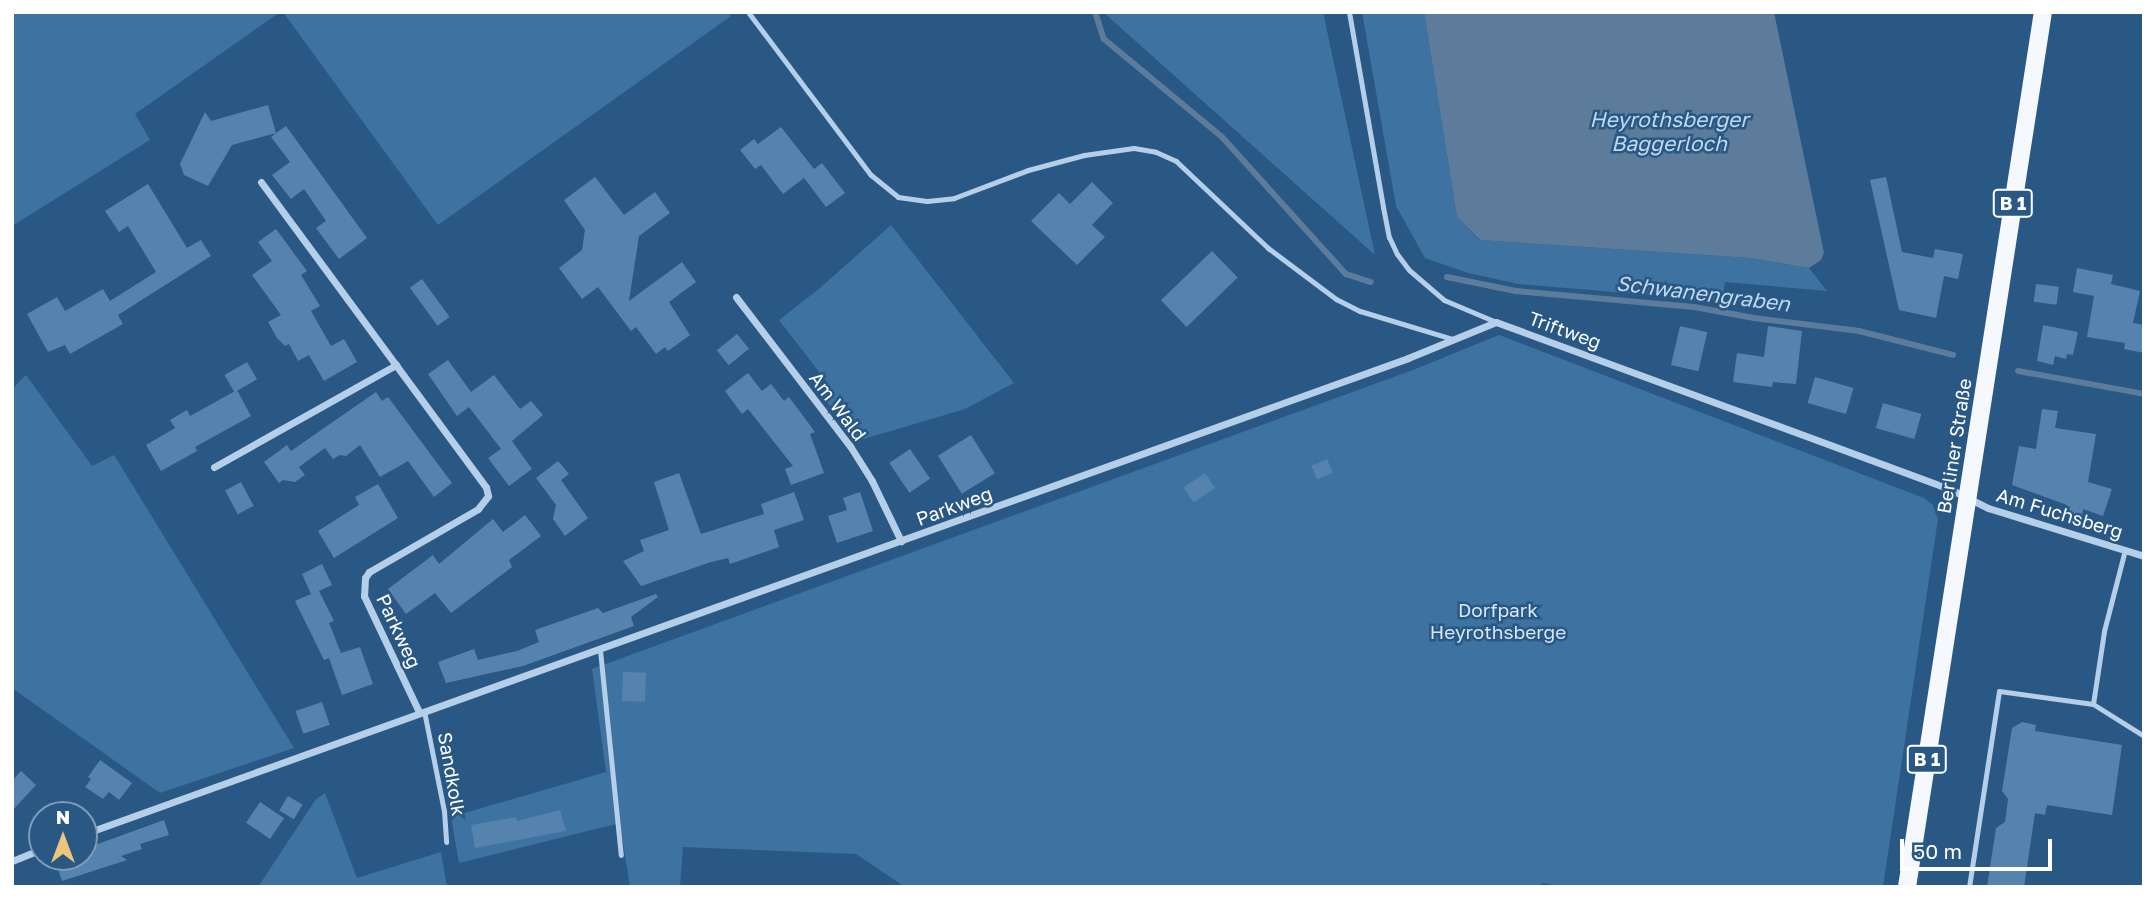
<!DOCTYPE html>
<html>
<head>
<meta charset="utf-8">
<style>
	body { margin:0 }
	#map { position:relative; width:2156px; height:899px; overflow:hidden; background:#295885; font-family:"Golos Text",sans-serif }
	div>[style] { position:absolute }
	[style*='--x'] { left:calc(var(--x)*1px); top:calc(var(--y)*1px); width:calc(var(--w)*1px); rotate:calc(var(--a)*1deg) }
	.green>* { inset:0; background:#3e72a1 }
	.water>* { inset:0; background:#5d7c9b }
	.stream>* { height:6px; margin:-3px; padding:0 3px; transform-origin:3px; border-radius:3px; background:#5d7c9b }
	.building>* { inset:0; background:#5683ae; transform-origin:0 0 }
	.service>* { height:5px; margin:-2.5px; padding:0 2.5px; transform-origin:2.5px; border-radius:2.5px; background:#b4cfe7 }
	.minor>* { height:7px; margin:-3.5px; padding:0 3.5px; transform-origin:3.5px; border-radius:3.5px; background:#b4cfe7 }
	.primary>* { height:18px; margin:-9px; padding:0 9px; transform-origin:9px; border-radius:9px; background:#f5f9fe }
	span { translate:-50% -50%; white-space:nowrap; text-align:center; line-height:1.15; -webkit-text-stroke:5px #295885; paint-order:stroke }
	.shield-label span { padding:2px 5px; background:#295885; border:2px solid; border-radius:5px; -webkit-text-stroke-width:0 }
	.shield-label { font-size:18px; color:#fff; font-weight:700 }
	.street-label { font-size:19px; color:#fff }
	.park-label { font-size:19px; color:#d7e7f6 }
	.water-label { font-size:21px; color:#c0d8ee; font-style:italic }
	.frame { position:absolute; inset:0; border:14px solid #fff; pointer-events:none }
	.north { position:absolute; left:28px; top:801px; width:70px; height:70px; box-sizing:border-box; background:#295885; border:2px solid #7f9bb6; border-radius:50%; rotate:0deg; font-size:19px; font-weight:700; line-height:28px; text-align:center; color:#fff }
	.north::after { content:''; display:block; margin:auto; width:24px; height:32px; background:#eec57b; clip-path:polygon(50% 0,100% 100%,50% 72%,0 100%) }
	.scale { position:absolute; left:1900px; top:839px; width:152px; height:32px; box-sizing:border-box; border:4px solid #fff; border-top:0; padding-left:9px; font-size:21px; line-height:24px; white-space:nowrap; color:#fff; -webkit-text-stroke:5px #295885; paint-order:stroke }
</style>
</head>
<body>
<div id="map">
	<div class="green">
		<div style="clip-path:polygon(12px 12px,280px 12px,135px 114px,150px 140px,12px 226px)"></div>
		<div style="clip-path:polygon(283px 12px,728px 12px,731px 16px,438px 225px)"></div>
		<div style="clip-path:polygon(1103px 12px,1323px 12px,1375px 255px)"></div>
		<div style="clip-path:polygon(1362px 12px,1424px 12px,1457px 217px,1479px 240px,1751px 258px,1809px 268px,1827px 291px,1725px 282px,1722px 301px,1518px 284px,1468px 273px,1425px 258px,1396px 206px)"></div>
		<div style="clip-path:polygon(891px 225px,1014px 383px,965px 409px,857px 441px,820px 393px,830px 386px,779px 320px,820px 288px)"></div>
		<div style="clip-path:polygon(1499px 335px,1924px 498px,1933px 505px,1938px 519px,1883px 887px,1563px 887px,1543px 883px,1537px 887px,905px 887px,856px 854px,683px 847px,680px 887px,630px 887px,620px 823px,459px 863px,451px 817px,606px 772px,592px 669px,1413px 370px)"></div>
		<div style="clip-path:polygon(26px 375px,92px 466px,114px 455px,294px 748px,160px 793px,12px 688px,12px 389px)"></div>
		<div style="clip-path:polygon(325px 793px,357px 878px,441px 852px,447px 887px,258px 887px,316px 799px)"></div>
	</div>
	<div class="water">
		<div style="clip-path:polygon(1424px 12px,1774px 12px,1824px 253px,1821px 260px,1809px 268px,1751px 258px,1480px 240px,1457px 217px)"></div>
	</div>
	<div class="stream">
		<div style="--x:1095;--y:12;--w:28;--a:72"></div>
		<div style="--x:1104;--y:39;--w:153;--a:39.7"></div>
		<div style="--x:1222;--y:137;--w:185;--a:47.9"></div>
		<div style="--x:1346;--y:274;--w:26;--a:18"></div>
		<div style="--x:1447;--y:277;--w:70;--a:11.5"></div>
		<div style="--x:1516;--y:291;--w:179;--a:5.1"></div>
		<div style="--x:1694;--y:307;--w:61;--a:10.4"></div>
		<div style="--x:1754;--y:318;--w:106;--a:7.1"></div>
		<div style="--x:1859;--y:331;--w:97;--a:14.3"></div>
		<div style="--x:2018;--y:371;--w:128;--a:10.3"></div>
	</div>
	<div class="building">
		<div style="clip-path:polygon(268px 105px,276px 133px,286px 126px,367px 238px,339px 259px,316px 228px,326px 221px,304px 189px,291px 199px,272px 175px,290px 162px,271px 137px,276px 133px,232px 145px,208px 186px,184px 175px,180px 164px,205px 112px,211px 121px)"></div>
		<div style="clip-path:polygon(781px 127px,814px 169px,822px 163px,845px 193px,826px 207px,804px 178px,783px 194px,761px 165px,755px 169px,740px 150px,754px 139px,758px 144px)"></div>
		<div style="clip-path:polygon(595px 177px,624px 215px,655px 192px,670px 213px,639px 236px,629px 301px,682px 262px,696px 282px,669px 302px,690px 335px,668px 351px,665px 347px,656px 354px,636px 327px,631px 331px,598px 287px,582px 299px,559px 268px,582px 250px,585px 230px,564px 200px)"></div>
		<div style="clip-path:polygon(1886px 177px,1902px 252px,1933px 258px,1935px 249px,1963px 254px,1958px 279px,1944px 276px,1936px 318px,1899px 310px,1870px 180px)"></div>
		<div style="clip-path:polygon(1092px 182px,1113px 203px,1092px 225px,1105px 237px,1077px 265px,1031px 221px,1059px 193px,1070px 204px)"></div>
		<div style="clip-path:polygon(148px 184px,187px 248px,201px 240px,211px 256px,118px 315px,123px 324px,70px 354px,65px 345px,48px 352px,27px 314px,57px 297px,65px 311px,103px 289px,110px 301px,156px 272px,128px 226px,119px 232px,105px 211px)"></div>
		<div style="clip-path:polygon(276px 229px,307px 271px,301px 275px,320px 306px,311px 311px,331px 346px,344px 339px,357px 362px,324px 381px,309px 355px,298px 361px,289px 344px,285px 346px,277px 338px,268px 322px,281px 315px,252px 275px,272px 261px,258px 242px)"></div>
		<div style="left:1212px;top:251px;width:37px;height:71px;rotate:46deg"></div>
		<div style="clip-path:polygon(2077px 268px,2113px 275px,2111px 284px,2140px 291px,2133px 323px,2144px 325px,2144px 353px,2124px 349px,2125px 343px,2087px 337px,2094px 296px,2073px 292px)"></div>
		<div style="left:422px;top:279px;width:47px;height:15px;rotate:54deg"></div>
		<div style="left:2036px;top:284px;width:23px;height:18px;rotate:7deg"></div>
		<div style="clip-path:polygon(2043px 325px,2078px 332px,2073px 355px,2067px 354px,2066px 359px,2055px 356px,2053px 365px,2037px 361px)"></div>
		<div style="left:1680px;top:326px;width:28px;height:40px;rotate:13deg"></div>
		<div style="clip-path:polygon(1768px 326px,1802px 331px,1796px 384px,1773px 382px,1772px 387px,1733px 382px,1737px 353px,1764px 357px)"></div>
		<div style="left:737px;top:334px;width:19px;height:26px;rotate:51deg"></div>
		<div style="clip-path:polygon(448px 360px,471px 392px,494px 375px,520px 409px,531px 401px,543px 415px,512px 441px,532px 469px,509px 486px,488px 458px,501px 449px,469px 407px,457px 416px,428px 374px)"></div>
		<div style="left:247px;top:362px;width:20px;height:26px;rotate:60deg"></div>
		<div style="clip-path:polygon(748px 373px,762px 391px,771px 384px,784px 401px,789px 397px,815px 432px,810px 434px,824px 473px,791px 485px,785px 469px,793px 466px,748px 409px,742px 414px,725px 391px)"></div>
		<div style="left:1815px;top:377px;width:40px;height:27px;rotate:16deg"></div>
		<div style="clip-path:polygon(237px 390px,251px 416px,195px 447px,197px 451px,161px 471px,146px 445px,175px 428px,170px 420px,187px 410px,190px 416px)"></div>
		<div style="clip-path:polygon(376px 392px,382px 401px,388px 397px,452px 483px,434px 497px,408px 461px,380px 477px,360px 445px,346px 456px,340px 455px,333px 459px,325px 448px,299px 467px,305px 475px,295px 482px,283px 480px,279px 483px,264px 462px,287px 445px,291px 451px)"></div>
		<div style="left:1883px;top:403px;width:40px;height:26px;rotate:16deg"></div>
		<div style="clip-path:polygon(2042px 409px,2058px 411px,2055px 428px,2096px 434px,2088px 482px,2112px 489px,2103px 516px,2083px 509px,2082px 518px,2066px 512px,2067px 505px,2012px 485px,2019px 446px,2036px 449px)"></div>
		<div style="left:971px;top:435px;width:45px;height:39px;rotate:58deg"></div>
		<div style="left:910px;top:449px;width:36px;height:25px;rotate:56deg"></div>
		<div style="left:1327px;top:459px;width:15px;height:17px;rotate:67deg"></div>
		<div style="clip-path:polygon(558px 461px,569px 474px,561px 480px,588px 518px,565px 536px,553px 519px,556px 505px,536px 478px)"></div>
		<div style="clip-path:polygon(679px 473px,701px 534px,764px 514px,761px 504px,794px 492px,804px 520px,774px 530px,779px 547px,730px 564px,728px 558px,711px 562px,641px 586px,623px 561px,644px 551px,640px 540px,669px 530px,654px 482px)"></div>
		<div style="left:1205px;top:473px;width:18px;height:26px;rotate:56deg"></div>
		<div style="left:241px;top:482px;width:27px;height:18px;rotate:62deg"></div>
		<div style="clip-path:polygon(378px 484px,398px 518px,334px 558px,318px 531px,359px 505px,355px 497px)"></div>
		<div style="clip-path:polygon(860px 492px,873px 531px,837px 543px,828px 516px,847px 510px,843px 498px)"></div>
		<div style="clip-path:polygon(525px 515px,541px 536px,509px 560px,512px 567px,451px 613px,435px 593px,406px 614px,388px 589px,433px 555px,439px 564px,493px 519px,503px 532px)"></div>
		<div style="clip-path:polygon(322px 564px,332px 585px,319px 591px,334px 621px,329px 623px,341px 653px,360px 647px,373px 684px,342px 695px,329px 658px,324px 660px,295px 601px,311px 594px,302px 574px)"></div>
		<div style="clip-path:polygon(656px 594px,658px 597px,631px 617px,634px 626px,523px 666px,446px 683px,438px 662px,474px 649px,478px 660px,517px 651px,539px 642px,535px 630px,598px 608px,603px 613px)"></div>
		<div style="left:623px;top:672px;width:23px;height:29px;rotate:2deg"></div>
		<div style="left:322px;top:702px;width:24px;height:28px;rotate:71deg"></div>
		<div style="clip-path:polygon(2022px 722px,2036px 725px,2035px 731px,2122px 745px,2112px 815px,2047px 805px,2045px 815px,2035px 813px,2024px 887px,1987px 887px,1996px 828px,2005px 822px,2008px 799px,2002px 791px,2012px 728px)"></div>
		<div style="clip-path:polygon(100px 760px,132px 783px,119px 800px,109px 792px,103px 799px,85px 787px,91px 779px,88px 777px)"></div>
		<div style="clip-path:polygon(21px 771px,36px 785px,12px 811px,12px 781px)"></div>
		<div style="left:288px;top:796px;width:17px;height:17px;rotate:31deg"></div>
		<div style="left:260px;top:802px;width:29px;height:25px;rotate:34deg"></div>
		<div style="clip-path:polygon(560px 810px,566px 831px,475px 848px,471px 825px,516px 817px,517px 821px)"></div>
		<div style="clip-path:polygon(164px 820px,169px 835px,140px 844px,142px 849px,121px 856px,127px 860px,62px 881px,54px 857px,84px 857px,84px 849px)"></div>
	</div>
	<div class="service">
		<div style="--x:748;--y:12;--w:204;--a:53"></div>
		<div style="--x:871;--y:175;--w:35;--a:39"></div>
		<div style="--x:898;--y:197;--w:29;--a:8"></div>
		<div style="--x:927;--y:201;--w:27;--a:-6"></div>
		<div style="--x:954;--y:198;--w:79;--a:-20.7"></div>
		<div style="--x:1028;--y:170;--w:58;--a:-15"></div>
		<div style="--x:1084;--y:155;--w:50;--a:-8"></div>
		<div style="--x:1134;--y:148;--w:22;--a:10"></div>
		<div style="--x:1156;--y:152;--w:22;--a:24"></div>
		<div style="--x:1176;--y:161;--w:127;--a:43.4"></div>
		<div style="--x:1268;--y:248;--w:85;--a:36.9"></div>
		<div style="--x:1336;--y:299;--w:27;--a:27"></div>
		<div style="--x:1360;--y:311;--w:97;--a:16.8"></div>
		<div style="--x:1349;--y:12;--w:198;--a:80.1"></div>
		<div style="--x:1383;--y:207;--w:31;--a:79"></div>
		<div style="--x:1389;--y:237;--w:19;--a:65"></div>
		<div style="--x:1397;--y:254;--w:20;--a:53"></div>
		<div style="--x:1409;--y:270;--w:46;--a:40.6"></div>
		<div style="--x:1444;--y:300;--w:56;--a:22.9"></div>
		<div style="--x:600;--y:650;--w:206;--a:84.2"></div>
		<div style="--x:2093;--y:704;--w:60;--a:32.1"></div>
		<div style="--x:424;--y:711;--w:102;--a:78.7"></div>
		<div style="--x:444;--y:811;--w:31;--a:86"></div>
		<div style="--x:1969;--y:887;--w:198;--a:-81.3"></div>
		<div style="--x:1999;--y:691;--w:95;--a:7.9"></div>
		<div style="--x:2093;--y:704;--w:74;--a:-81.4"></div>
		<div style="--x:2104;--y:631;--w:84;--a:-75.5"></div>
	</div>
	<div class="minor">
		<div style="--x:261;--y:182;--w:379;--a:53.6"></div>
		<div style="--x:486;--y:487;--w:9;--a:77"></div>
		<div style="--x:488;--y:496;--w:16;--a:128"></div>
		<div style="--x:478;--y:509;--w:126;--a:150"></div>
		<div style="--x:369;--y:572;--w:7;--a:124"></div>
		<div style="--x:365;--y:578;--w:18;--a:93"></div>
		<div style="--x:364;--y:596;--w:128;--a:64.6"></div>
		<div style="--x:736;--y:297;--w:188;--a:52.6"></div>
		<div style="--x:850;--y:446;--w:41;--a:57.8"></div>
		<div style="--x:872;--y:481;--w:67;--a:64.2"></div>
		<div style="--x:214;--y:467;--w:209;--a:-29.3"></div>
		<div style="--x:84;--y:834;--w:1407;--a:-19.77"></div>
		<div style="--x:1408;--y:358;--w:95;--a:-22.2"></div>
		<div style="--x:1496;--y:322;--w:482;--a:20.2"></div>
		<div style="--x:1948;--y:488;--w:45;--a:26.6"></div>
		<div style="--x:1988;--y:508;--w:163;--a:17.1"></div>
		<div style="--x:12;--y:861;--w:32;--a:-22"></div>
	</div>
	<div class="primary">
		<div style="--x:1907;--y:887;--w:886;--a:-81.17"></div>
	</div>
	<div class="shield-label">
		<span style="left:2013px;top:203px">B 1</span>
		<span style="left:1927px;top:759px">B 1</span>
	</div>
	<div class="street-label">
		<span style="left:1565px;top:330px;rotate:20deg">Triftweg</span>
		<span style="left:838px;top:406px;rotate:53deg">Am Wald</span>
		<span style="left:1954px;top:446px;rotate:-81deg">Berliner Straße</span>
		<span style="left:954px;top:506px;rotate:-20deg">Parkweg</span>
		<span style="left:2060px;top:513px;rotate:17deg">Am Fuchsberg</span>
		<span style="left:399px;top:631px;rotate:65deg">Parkweg</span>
		<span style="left:452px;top:774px;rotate:80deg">Sandkolk</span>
	</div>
	<div class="park-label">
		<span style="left:1498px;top:621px">Dorfpark<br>Heyrothsberge</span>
	</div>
	<div class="water-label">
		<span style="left:1669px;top:131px">Heyrothsberger<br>Baggerloch</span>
		<span style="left:1703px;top:293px;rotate:7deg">Schwanengraben</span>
	</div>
	<div class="frame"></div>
	<div class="north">N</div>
	<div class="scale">50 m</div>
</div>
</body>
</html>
